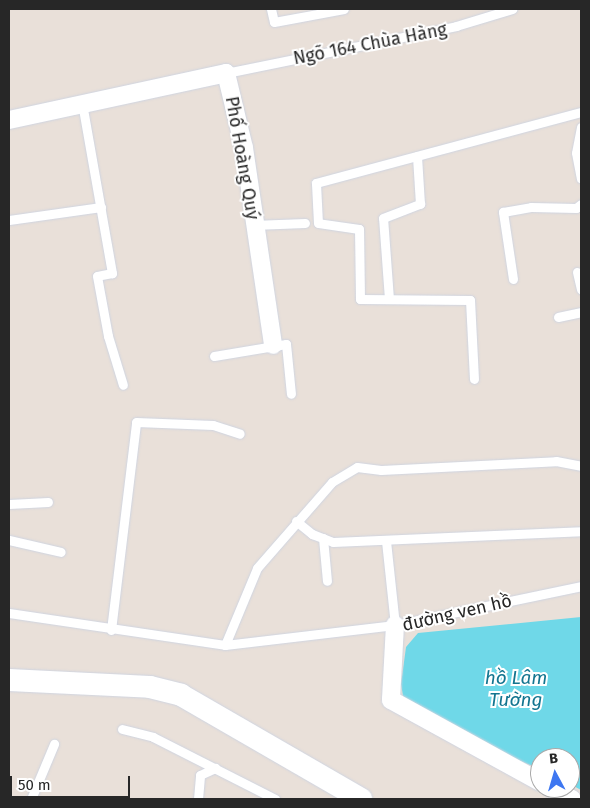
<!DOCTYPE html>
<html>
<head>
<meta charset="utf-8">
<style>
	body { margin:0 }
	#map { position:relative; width:590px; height:808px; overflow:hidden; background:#e9e0d9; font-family:"Fira Sans",sans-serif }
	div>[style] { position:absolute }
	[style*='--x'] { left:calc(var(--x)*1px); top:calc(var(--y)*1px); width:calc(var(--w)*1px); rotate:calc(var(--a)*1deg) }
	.water>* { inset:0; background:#6fd8e8 }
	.roads { filter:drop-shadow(0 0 1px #cfd4e0) drop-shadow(0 0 1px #cfd4e0) }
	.service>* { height:9px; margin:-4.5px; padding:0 4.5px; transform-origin:4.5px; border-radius:4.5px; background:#fff }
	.minor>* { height:18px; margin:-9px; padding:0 9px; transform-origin:9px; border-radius:9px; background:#fff }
	.tertiary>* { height:22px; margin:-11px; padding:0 11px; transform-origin:11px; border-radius:11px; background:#fff }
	span { translate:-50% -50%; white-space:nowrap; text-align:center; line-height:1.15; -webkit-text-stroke:4px #fff; paint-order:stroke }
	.street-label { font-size:18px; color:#272727 }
	.water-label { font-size:19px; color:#137590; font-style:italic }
	.frame { position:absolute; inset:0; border:10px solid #272727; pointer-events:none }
	.north { position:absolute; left:530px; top:748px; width:50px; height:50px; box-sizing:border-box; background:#fff; border:1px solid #a9a9a9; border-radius:50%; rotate:354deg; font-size:14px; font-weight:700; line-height:20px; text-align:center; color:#272727 }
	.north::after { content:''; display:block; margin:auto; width:18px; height:22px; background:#3e77f1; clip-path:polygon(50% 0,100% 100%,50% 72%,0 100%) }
	.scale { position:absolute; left:10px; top:776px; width:120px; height:22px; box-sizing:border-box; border:2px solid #272727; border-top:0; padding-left:6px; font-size:15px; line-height:18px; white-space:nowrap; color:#272727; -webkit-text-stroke:4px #fff; paint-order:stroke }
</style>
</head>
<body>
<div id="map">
	<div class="water">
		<div style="clip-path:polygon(581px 617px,581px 790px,570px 784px,570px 758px,540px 758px,540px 769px,473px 742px,404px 702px,401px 684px,406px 647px,418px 633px)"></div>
	</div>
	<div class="roads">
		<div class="service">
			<div style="--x:271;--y:9;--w:13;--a:77"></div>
			<div style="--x:274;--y:22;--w:71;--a:-10.5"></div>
			<div style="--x:226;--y:73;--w:235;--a:-11.5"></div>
			<div style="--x:456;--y:26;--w:59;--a:-16.9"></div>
			<div style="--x:82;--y:103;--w:173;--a:80"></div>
			<div style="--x:112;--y:273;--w:15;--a:169"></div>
			<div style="--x:97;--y:276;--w:61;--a:79.6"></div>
			<div style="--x:108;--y:336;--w:51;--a:73"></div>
			<div style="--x:581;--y:127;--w:26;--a:101"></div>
			<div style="--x:576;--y:153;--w:26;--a:79"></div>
			<div style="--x:9;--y:220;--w:93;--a:-8"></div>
			<div style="--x:253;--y:225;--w:52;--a:-2.2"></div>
			<div style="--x:577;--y:272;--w:18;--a:77"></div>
			<div style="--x:513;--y:279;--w:68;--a:-98.5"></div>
			<div style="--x:503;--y:212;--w:28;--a:-10"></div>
			<div style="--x:531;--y:207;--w:45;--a:1.3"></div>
			<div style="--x:576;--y:208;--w:6;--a:-39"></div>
			<div style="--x:389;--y:299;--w:81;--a:-94.2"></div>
			<div style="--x:383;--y:218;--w:40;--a:-21"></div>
			<div style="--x:420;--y:204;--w:48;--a:-93.6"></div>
			<div style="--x:558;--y:317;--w:24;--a:-12"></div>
			<div style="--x:214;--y:356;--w:73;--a:-9.5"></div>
			<div style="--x:286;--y:344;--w:50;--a:84.3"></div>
			<div style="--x:474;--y:379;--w:79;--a:-92.9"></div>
			<div style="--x:470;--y:300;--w:110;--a:-179.5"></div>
			<div style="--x:360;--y:299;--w:70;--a:-90.8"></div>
			<div style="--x:359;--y:229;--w:41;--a:-171.7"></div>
			<div style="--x:318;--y:223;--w:40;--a:-92.9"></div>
			<div style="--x:316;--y:183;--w:274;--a:-15"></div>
			<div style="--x:9;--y:504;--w:39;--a:-3"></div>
			<div style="--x:296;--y:521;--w:21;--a:39"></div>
			<div style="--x:312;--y:534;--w:22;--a:21"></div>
			<div style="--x:333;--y:542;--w:248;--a:-2.5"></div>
			<div style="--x:323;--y:538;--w:43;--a:84.7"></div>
			<div style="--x:9;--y:540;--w:53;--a:13"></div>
			<div style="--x:386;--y:541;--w:84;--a:83.9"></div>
			<div style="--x:9;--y:613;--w:218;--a:8.4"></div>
			<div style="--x:225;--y:645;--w:171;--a:-6.7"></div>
			<div style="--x:395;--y:625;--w:190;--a:-11.8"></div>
			<div style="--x:111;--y:630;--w:209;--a:-83.1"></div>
			<div style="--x:136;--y:422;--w:77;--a:2.2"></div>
			<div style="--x:213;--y:425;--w:28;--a:18"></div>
			<div style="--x:225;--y:645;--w:83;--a:-67.4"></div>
			<div style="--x:257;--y:568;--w:114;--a:-48.9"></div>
			<div style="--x:332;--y:482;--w:29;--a:-31"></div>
			<div style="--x:357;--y:467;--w:24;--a:7"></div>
			<div style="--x:381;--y:470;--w:175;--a:-2.9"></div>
			<div style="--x:556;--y:461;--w:25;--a:11"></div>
			<div style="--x:122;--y:729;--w:32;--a:14"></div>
			<div style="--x:153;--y:737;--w:137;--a:26.9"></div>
			<div style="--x:31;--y:799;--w:60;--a:-67.3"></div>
			<div style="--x:198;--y:799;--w:24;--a:-85"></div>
			<div style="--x:200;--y:775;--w:17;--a:-25"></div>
		</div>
		<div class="minor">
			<div style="--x:9;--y:120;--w:222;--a:-12.2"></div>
			<div style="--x:226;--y:73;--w:77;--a:76.5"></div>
			<div style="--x:244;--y:148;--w:199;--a:81.6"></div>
			<div style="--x:395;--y:625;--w:75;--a:93.1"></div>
			<div style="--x:391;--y:700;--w:170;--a:28.8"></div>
			<div style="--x:551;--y:788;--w:24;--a:28"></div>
		</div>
		<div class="tertiary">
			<div style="--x:9;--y:680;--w:141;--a:2.8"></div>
			<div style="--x:150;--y:687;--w:32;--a:14"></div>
			<div style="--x:181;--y:695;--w:208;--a:30"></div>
		</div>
	</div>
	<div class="street-label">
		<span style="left:370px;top:44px;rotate:-11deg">Ngõ 164 Chùa Hàng</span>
		<span style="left:242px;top:158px;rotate:80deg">Phố Hoàng Quý</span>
		<span style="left:457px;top:613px;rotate:-13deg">đường ven hồ</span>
	</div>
	<div class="water-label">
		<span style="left:516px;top:689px">hồ Lâm<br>Tường</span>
	</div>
	<div class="frame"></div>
	<div class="north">B</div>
	<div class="scale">50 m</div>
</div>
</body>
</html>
